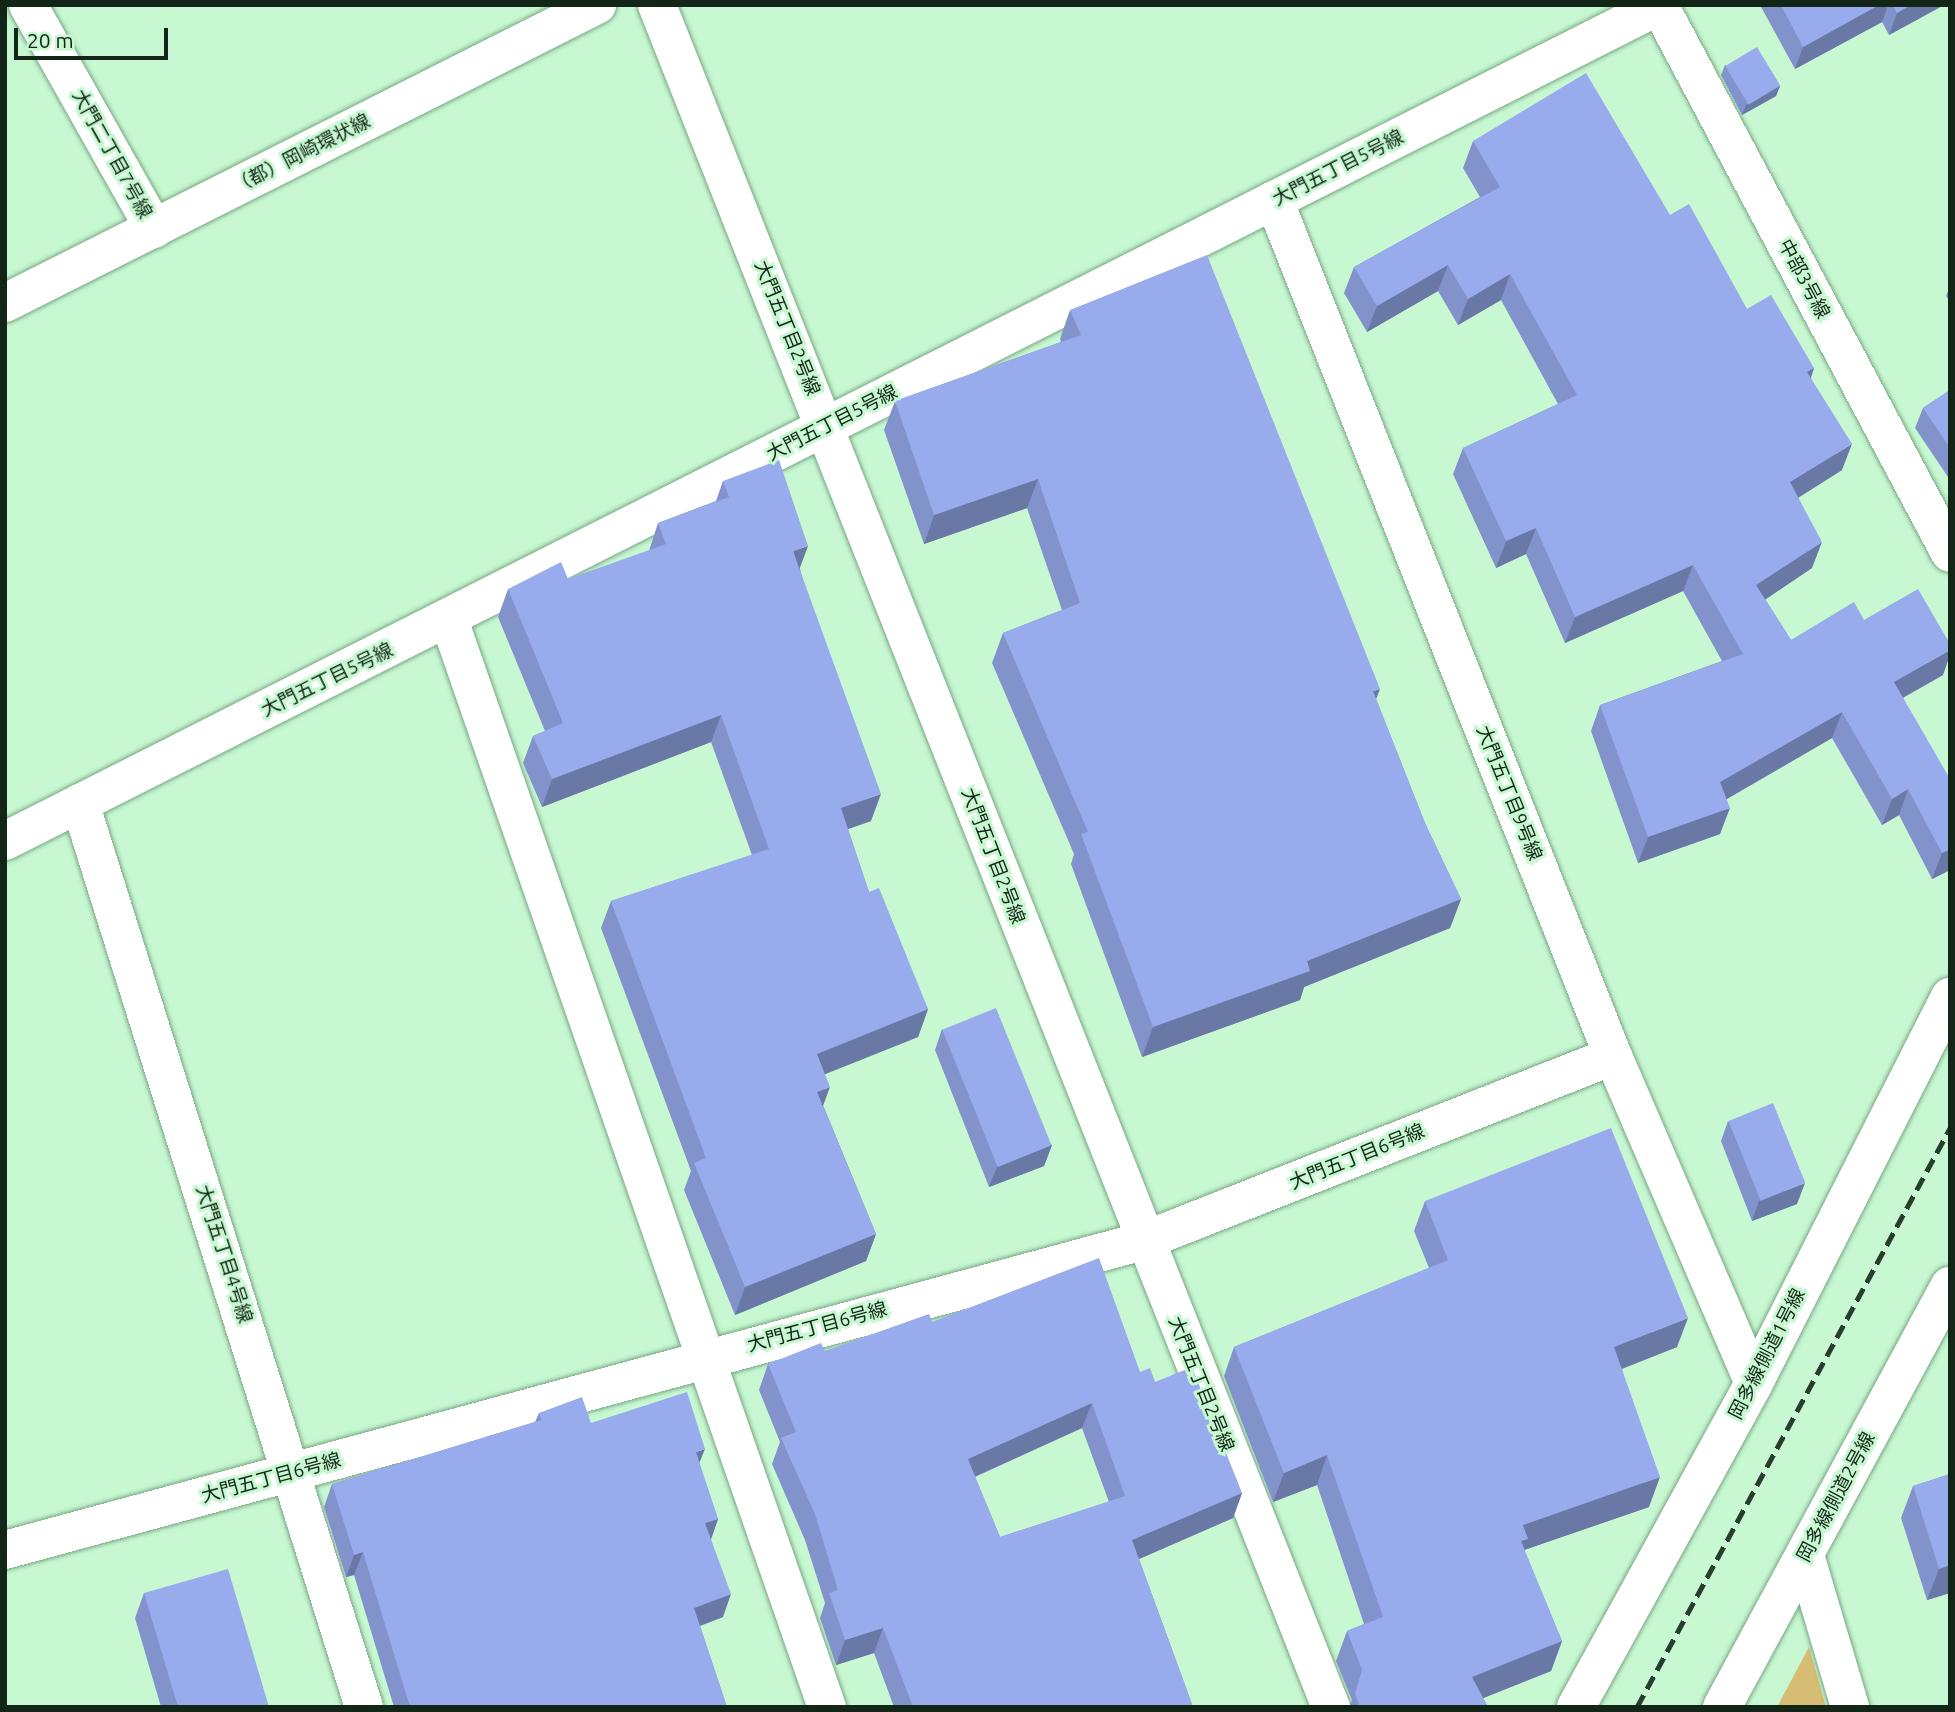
<!DOCTYPE html>
<html>
<head>
<meta charset="utf-8">
<style>
	body { margin:0 }
	#map { position:relative; width:1955px; height:1712px; overflow:hidden; background:#c7f8d1; font-family:Ubuntu,"Noto Sans JP",sans-serif }
	div>[style] { position:absolute }
	[style*='--x'] { left:calc(var(--x)*1px); top:calc(var(--y)*1px); width:calc(var(--w)*1px); rotate:calc(var(--a)*1deg) }
	.green>* { inset:0; background:#d6bd73 }
	.roads { filter:drop-shadow(0 0 2px #78a683) drop-shadow(0 0 2px #78a683) }
	.minor>* { height:38px; margin:-19px; padding:0 19px; transform-origin:19px; border-radius:19px; background:#fff }
	.tertiary>* { height:38px; margin:-19px; padding:0 19px; transform-origin:19px; border-radius:19px; background:#fff }
	.rail>* { height:5px; margin-top:-2.5px; transform-origin:0; background:repeating-linear-gradient(90deg,#273d2d 0 14px,transparent 0 21px) }
	.wall>* { inset:0; background:#8293cc }
	.shaded-wall>* { inset:0; background:#6a78a6 }
	.building>* { inset:0; background:#97abed; transform-origin:0 0 }
	span { translate:-50% -50%; white-space:nowrap; text-align:center; line-height:1.15; -webkit-text-stroke:6px #c7f8d1; paint-order:stroke }
	.street-label { font-size:19px; color:#122517 }
	.frame { position:absolute; inset:0; border:7px solid #122517; pointer-events:none }
	.scale { position:absolute; left:14px; top:28px; width:154px; height:32px; box-sizing:border-box; border:4px solid #122517; border-top:0; padding-left:9px; font-size:21px; line-height:24px; white-space:nowrap; color:#122517; -webkit-text-stroke:5px #c7f8d1; paint-order:stroke }
</style>
</head>
<body>
<div id="map">
	<div class="green">
		<div style="clip-path:polygon(1809px 1647px,1826px 1707px,1777px 1707px)"></div>
	</div>
	<div class="roads">
		<div class="minor">
			<div style="--x:28;--y:5;--w:257;--a:60.6"></div>
			<div style="--x:657;--y:5;--w:1831;--a:68.4"></div>
			<div style="--x:1274;--y:200;--w:921;--a:68.4"></div>
			<div style="--x:1613;--y:1056;--w:356;--a:66.7"></div>
			<div style="--x:449;--y:620;--w:1151;--a:70.83"></div>
			<div style="--x:80;--y:803;--w:948;--a:72.56"></div>
			<div style="--x:5;--y:841;--w:1855;--a:-26.79"></div>
			<div style="--x:5;--y:1550;--w:1179;--a:-15.19"></div>
			<div style="--x:1143;--y:1241;--w:505;--a:-21.49"></div>
			<div style="--x:1805;--y:1555;--w:159;--a:73.5"></div>
			<div style="--x:1576;--y:1707;--w:370;--a:-61.2"></div>
			<div style="--x:1754;--y:1383;--w:433;--a:-63.1"></div>
			<div style="--x:1722;--y:1707;--w:479;--a:-61.6"></div>
		</div>
		<div class="tertiary">
			<div style="--x:1659;--y:5;--w:620;--a:62.03"></div>
			<div style="--x:5;--y:303;--w:663;--a:-26.72"></div>
		</div>
	</div>
	<div class="rail">
		<div style="--x:1637;--y:1707;--w:658;--a:-61.6"></div>
	</div>
	<div class="wall">
		<div style="clip-path:polygon(1760px 5px,1944px 5px,1889px 35px,1882px 22px,1795px 69px)"></div>
		<div style="clip-path:polygon(1725px 65px,1780px 86px,1776px 96px,1742px 115px,1721px 75px)"></div>
		<div style="clip-path:polygon(1473px 141px,1670px 215px,1747px 309px,1814px 368px,1811px 378px,1842px 470px,1798px 498px,1812px 568px,1765px 599px,1791px 640px,1864px 620px,1943px 675px,1903px 698px,1950px 870px,1932px 879px,1899px 815px,1882px 825px,1832px 738px,1727px 799px,1720px 834px,1638px 863px,1591px 731px,1600px 705px,1722px 661px,1683px 591px,1565px 643px,1526px 554px,1496px 568px,1453px 474px,1463px 448px,1558px 404px,1501px 300px,1458px 325px,1438px 291px,1367px 332px,1344px 293px,1354px 267px,1480px 197px,1463px 168px)"></div>
		<div style="clip-path:polygon(1950px 286px,1950px 302px,1946px 296px)"></div>
		<div style="clip-path:polygon(1070px 310px,1376px 699px,1425px 823px,1461px 899px,1450px 928px,1304px 987px,1300px 1000px,1142px 1057px,1071px 864px,1074px 854px,992px 663px,1003px 633px,1062px 610px,1027px 508px,924px 544px,884px 430px,895px 401px,1061px 342px,1060px 339px)"></div>
		<div style="clip-path:polygon(1950px 390px,1950px 476px,1948px 477px,1915px 428px,1923px 408px)"></div>
		<div style="clip-path:polygon(723px 481px,800px 569px,871px 821px,848px 829px,869px 892px,928px 1009px,918px 1037px,825px 1074px,823px 1105px,876px 1234px,866px 1261px,735px 1315px,684px 1190px,691px 1171px,601px 928px,611px 901px,752px 855px,711px 742px,542px 807px,523px 763px,533px 736px,545px 731px,498px 617px,508px 589px,568px 579px,649px 551px,658px 523px,716px 501px)"></div>
		<div style="clip-path:polygon(942px 1029px,1052px 1145px,1044px 1166px,989px 1187px,935px 1050px)"></div>
		<div style="clip-path:polygon(1728px 1121px,1797px 1204px,1752px 1221px,1721px 1141px)"></div>
		<div style="clip-path:polygon(1425px 1201px,1677px 1347px,1622px 1369px,1649px 1507px,1524px 1550px,1562px 1641px,1551px 1671px,1483px 1698px,1488px 1707px,1349px 1707px,1352px 1700px,1336px 1661px,1347px 1631px,1364px 1624px,1317px 1485px,1273px 1502px,1224px 1376px,1234px 1347px,1429px 1268px,1414px 1231px)"></div>
		<div style="clip-path:polygon(evenodd,932px 1322px,1140px 1372px,1155px 1382px,1242px 1493px,1233px 1518px,1139px 1559px,1193px 1707px,894px 1707px,874px 1653px,836px 1665px,820px 1618px,825px 1603px,805px 1540px,772px 1464px,780px 1442px,759px 1390px,768px 1364px,825px 1351px,932px 1322px,1082px 1428px,1109px 1502px,1000px 1537px,975px 1477px,1082px 1428px)"></div>
		<div style="clip-path:polygon(539px 1413px,591px 1423px,699px 1463px,718px 1519px,711px 1539px,723px 1617px,700px 1626px,727px 1707px,394px 1707px,354px 1575px,346px 1577px,324px 1507px,332px 1484px,535px 1422px)"></div>
		<div style="clip-path:polygon(1950px 1474px,1950px 1593px,1927px 1600px,1901px 1518px,1913px 1486px)"></div>
		<div style="clip-path:polygon(144px 1593px,269px 1707px,161px 1707px,135px 1618px)"></div>
	</div>
	<div class="shaded-wall">
		<div style="clip-path:polygon(1879px 5px,1888px 5px,1882px 22px,1795px 69px,1803px 47px)"></div>
		<div style="clip-path:polygon(1911px 5px,1944px 5px,1889px 35px,1897px 13px)"></div>
		<div style="clip-path:polygon(1780px 86px,1776px 96px,1742px 115px,1746px 105px)"></div>
		<div style="clip-path:polygon(1448px 265px,1438px 291px,1367px 332px,1377px 306px)"></div>
		<div style="clip-path:polygon(1510px 274px,1501px 300px,1458px 325px,1468px 299px)"></div>
		<div style="clip-path:polygon(1814px 368px,1805px 394px,1807px 372px)"></div>
		<div style="clip-path:polygon(1852px 444px,1842px 470px,1780px 509px,1790px 482px)"></div>
		<div style="clip-path:polygon(1038px 479px,1027px 508px,924px 544px,934px 515px)"></div>
		<div style="clip-path:polygon(1536px 528px,1526px 554px,1496px 568px,1506px 541px)"></div>
		<div style="clip-path:polygon(1822px 542px,1812px 568px,1747px 612px,1756px 585px)"></div>
		<div style="clip-path:polygon(808px 546px,798px 573px,793px 551px)"></div>
		<div style="clip-path:polygon(1693px 565px,1683px 591px,1565px 643px,1575px 617px)"></div>
		<div style="clip-path:polygon(1950px 650px,1950px 655px,1943px 675px,1884px 708px,1894px 682px)"></div>
		<div style="clip-path:polygon(1380px 689px,1369px 718px,1373px 691px)"></div>
		<div style="clip-path:polygon(1842px 712px,1832px 738px,1711px 808px,1720px 782px)"></div>
		<div style="clip-path:polygon(721px 715px,711px 742px,542px 807px,552px 779px)"></div>
		<div style="clip-path:polygon(1908px 789px,1899px 815px,1882px 825px,1892px 799px)"></div>
		<div style="clip-path:polygon(881px 794px,871px 821px,831px 835px,841px 808px)"></div>
		<div style="clip-path:polygon(1730px 808px,1720px 834px,1638px 863px,1648px 837px)"></div>
		<div style="clip-path:polygon(1950px 849px,1950px 870px,1932px 879px,1942px 853px)"></div>
		<div style="clip-path:polygon(1461px 899px,1450px 928px,1304px 987px,1300px 1000px,1142px 1057px,1153px 1027px,1307px 961px)"></div>
		<div style="clip-path:polygon(928px 1009px,918px 1037px,808px 1081px,817px 1054px)"></div>
		<div style="clip-path:polygon(830px 1087px,820px 1114px,817px 1092px)"></div>
		<div style="clip-path:polygon(1052px 1145px,1044px 1166px,989px 1187px,997px 1167px)"></div>
		<div style="clip-path:polygon(1805px 1183px,1797px 1204px,1752px 1221px,1759px 1201px)"></div>
		<div style="clip-path:polygon(876px 1234px,866px 1261px,735px 1315px,745px 1287px)"></div>
		<div style="clip-path:polygon(1688px 1318px,1677px 1347px,1603px 1376px,1614px 1347px)"></div>
		<div style="clip-path:polygon(1092px 1403px,1082px 1428px,958px 1484px,968px 1459px)"></div>
		<div style="clip-path:polygon(705px 1449px,696px 1471px,696px 1452px)"></div>
		<div style="clip-path:polygon(1327px 1455px,1317px 1485px,1273px 1502px,1284px 1473px)"></div>
		<div style="clip-path:polygon(1660px 1477px,1649px 1507px,1524px 1550px,1517px 1568px,1523px 1525px)"></div>
		<div style="clip-path:polygon(1242px 1493px,1233px 1518px,1123px 1566px,1132px 1540px)"></div>
		<div style="clip-path:polygon(718px 1519px,710px 1542px,705px 1523px)"></div>
		<div style="clip-path:polygon(363px 1552px,354px 1575px,346px 1577px,354px 1555px)"></div>
		<div style="clip-path:polygon(1950px 1565px,1950px 1593px,1927px 1600px,1939px 1569px)"></div>
		<div style="clip-path:polygon(731px 1594px,723px 1617px,686px 1631px,694px 1608px)"></div>
		<div style="clip-path:polygon(883px 1628px,874px 1653px,836px 1665px,845px 1640px)"></div>
		<div style="clip-path:polygon(1562px 1641px,1551px 1671px,1461px 1707px,1472px 1677px)"></div>
	</div>
	<div class="building">
		<div style="clip-path:polygon(1781px 5px,1879px 5px,1803px 47px)"></div>
		<div style="clip-path:polygon(1893px 5px,1911px 5px,1897px 13px)"></div>
		<div style="left:1757px;top:47px;width:45px;height:37px;rotate:59deg"></div>
		<div style="clip-path:polygon(1586px 73px,1670px 215px,1689px 204px,1747px 309px,1771px 295px,1814px 368px,1807px 372px,1852px 444px,1790px 482px,1822px 542px,1756px 585px,1791px 640px,1854px 602px,1864px 620px,1918px 589px,1950px 644px,1950px 650px,1894px 682px,1950px 779px,1950px 849px,1942px 853px,1908px 789px,1892px 799px,1842px 712px,1720px 782px,1730px 808px,1648px 837px,1600px 705px,1743px 654px,1693px 565px,1575px 617px,1536px 528px,1506px 541px,1463px 448px,1577px 395px,1510px 274px,1468px 299px,1448px 265px,1377px 306px,1354px 267px,1500px 187px,1473px 141px)"></div>
		<div style="clip-path:polygon(1207px 255px,1380px 689px,1373px 691px,1425px 823px,1461px 899px,1307px 961px,1310px 971px,1153px 1027px,1081px 834px,1088px 832px,1003px 633px,1080px 603px,1038px 479px,934px 515px,895px 401px,1081px 335px,1070px 310px)"></div>
		<div style="clip-path:polygon(1950px 390px,1950px 448px,1923px 408px)"></div>
		<div style="clip-path:polygon(779px 460px,808px 546px,793px 551px,881px 794px,841px 808px,869px 892px,879px 888px,928px 1009px,817px 1054px,830px 1087px,817px 1092px,876px 1234px,745px 1287px,694px 1163px,706px 1158px,611px 901px,769px 849px,721px 715px,552px 779px,533px 736px,563px 723px,508px 589px,561px 562px,568px 579px,666px 544px,658px 523px,729px 497px,723px 481px)"></div>
		<div style="left:996px;top:1008px;width:148px;height:58px;rotate:68deg"></div>
		<div style="left:1773px;top:1103px;width:86px;height:48px;rotate:68deg"></div>
		<div style="clip-path:polygon(1611px 1128px,1688px 1318px,1614px 1347px,1660px 1477px,1523px 1525px,1528px 1539px,1521px 1541px,1562px 1641px,1472px 1677px,1488px 1707px,1360px 1707px,1355px 1694px,1362px 1670px,1347px 1631px,1383px 1617px,1327px 1455px,1284px 1473px,1234px 1347px,1448px 1260px,1425px 1201px)"></div>
		<div style="clip-path:polygon(evenodd,1099px 1258px,1140px 1372px,1150px 1368px,1155px 1382px,1192px 1367px,1242px 1493px,1132px 1540px,1193px 1707px,913px 1707px,883px 1628px,845px 1640px,829px 1593px,838px 1590px,815px 1514px,781px 1438px,796px 1432px,768px 1364px,821px 1343px,825px 1351px,929px 1314px,932px 1322px,1099px 1258px,1092px 1403px,1125px 1496px,1000px 1537px,968px 1459px,1092px 1403px)"></div>
		<div style="clip-path:polygon(687px 1392px,705px 1449px,696px 1452px,718px 1519px,705px 1523px,731px 1594px,694px 1608px,727px 1707px,410px 1707px,363px 1552px,354px 1555px,332px 1484px,541px 1420px,539px 1413px,582px 1397px,591px 1423px)"></div>
		<div style="clip-path:polygon(1950px 1474px,1950px 1565px,1939px 1569px,1913px 1486px)"></div>
		<div style="clip-path:polygon(228px 1569px,269px 1707px,178px 1707px,144px 1593px)"></div>
	</div>
	<div class="street-label">
		<span style="left:112px;top:154px;rotate:61deg">大門二丁目7号線</span>
		<span style="left:301px;top:154px;rotate:-27deg">（都）岡崎環状線</span>
		<span style="left:1338px;top:168px;rotate:-27deg">大門五丁目5号線</span>
		<span style="left:1804px;top:279px;rotate:62deg">中部3号線</span>
		<span style="left:787px;top:328px;rotate:68deg">大門五丁目2号線</span>
		<span style="left:832px;top:423px;rotate:-27deg">大門五丁目5号線</span>
		<span style="left:327px;top:680px;rotate:-26deg">大門五丁目5号線</span>
		<span style="left:1509px;top:793px;rotate:68deg">大門五丁目9号線</span>
		<span style="left:993px;top:856px;rotate:69deg">大門五丁目2号線</span>
		<span style="left:1357px;top:1157px;rotate:-22deg">大門五丁目6号線</span>
		<span style="left:224px;top:1254px;rotate:72deg">大門五丁目4号線</span>
		<span style="left:817px;top:1327px;rotate:-15deg">大門五丁目6号線</span>
		<span style="left:1767px;top:1354px;rotate:-63deg">岡多線側道1号線</span>
		<span style="left:1201px;top:1384px;rotate:68deg">大門五丁目2号線</span>
		<span style="left:271px;top:1478px;rotate:-15deg">大門五丁目6号線</span>
		<span style="left:1836px;top:1497px;rotate:-62deg">岡多線側道2号線</span>
	</div>
	<div class="frame"></div>
	<div class="scale">20 m</div>
</div>
</body>
</html>
